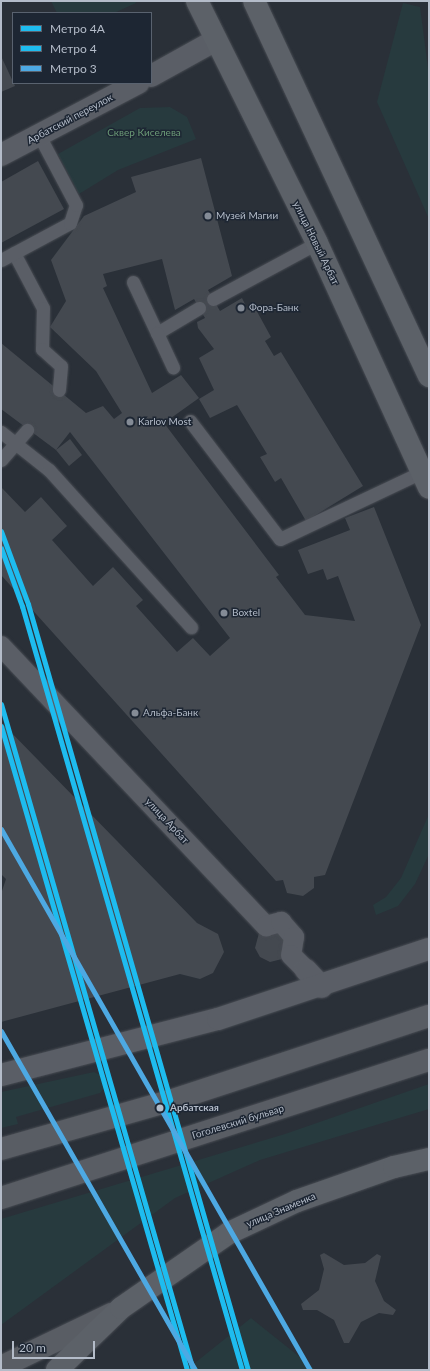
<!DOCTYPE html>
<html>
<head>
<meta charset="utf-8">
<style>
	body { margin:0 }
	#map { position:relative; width:430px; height:1371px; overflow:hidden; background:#2a3038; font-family:Lato,sans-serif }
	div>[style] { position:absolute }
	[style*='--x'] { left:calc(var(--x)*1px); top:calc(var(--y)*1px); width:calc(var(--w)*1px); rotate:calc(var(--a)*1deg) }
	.green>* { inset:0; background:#273a3e }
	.building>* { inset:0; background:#444950 }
	.roads { filter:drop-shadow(0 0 1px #484c53) drop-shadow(0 0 1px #484c53) }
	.service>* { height:13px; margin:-6.5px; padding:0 6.5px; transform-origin:6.5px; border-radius:6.5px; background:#5a5e66 }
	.pedestrian>* { height:20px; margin:-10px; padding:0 10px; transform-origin:10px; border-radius:10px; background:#5a5e66 }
	.minor>* { height:22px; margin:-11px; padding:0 11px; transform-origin:11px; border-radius:11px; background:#5a5e66 }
	.secondary>* { height:22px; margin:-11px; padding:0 11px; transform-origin:11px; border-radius:11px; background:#595d64 }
	.primary>* { height:22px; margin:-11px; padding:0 11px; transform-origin:11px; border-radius:11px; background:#5c6168 }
	.metro-1>* { height:5px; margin:-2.5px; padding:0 2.5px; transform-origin:2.5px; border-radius:2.5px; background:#1ebcef }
	.metro-2>* { height:5px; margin:-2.5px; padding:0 2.5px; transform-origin:2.5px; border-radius:2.5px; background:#1ebcef }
	.metro-3>* { height:5px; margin:-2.5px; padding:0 2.5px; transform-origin:2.5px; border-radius:2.5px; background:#4da9e3 }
	.dots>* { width:11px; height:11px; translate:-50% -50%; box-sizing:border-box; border:2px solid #1d2633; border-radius:50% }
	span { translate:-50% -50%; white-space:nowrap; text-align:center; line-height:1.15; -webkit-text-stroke:3px #1d2633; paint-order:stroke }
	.street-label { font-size:10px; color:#b4bcc9 }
	.park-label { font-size:10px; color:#6b9a76 }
	.poi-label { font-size:10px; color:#b4bcc9 }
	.left { translate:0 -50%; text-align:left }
	.stop-label { font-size:10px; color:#b4bcc9; font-weight:700 }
	.frame { position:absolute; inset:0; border:2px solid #b4bcc9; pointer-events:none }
	.legend { position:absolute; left:12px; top:12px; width:140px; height:72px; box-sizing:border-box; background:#1d2633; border:1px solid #59626f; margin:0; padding:5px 7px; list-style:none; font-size:12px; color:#b4bcc9 }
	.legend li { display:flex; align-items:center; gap:8px; height:20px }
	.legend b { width:20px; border:1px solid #59626f }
	.scale { position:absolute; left:12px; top:1341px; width:83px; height:18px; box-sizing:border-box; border:2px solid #b4bcc9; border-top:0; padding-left:5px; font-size:12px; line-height:14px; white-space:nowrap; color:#b4bcc9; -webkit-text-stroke:3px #1d2633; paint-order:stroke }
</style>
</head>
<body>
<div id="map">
	<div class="green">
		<div style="clip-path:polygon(51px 1px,135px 1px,136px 3px,114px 13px,57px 13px)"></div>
		<div style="clip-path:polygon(403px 3px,420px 7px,429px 76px,429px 219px,377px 102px)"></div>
		<div style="clip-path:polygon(170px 107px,187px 117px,196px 139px,118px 170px,79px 194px,58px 154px,140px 108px)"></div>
		<div style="clip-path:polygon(429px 814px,429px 854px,415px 884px,398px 906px,376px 915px,373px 905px,386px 897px,401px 878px)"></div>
		<div style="clip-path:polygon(94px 1072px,111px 1080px,100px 1093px,16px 1117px,18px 1124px,1px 1128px,1px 1092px)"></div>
		<div style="clip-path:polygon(429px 1084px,429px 1109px,260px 1160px,175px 1198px,1px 1325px,1px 1219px,285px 1134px)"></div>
		<div style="clip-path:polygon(251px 1318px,316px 1370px,186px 1370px)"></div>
	</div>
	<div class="building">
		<div style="clip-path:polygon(1px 56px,15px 86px,1px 92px)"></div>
		<div style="clip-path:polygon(201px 158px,232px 276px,208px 290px,220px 311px,242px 298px,248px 310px,254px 306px,271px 337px,265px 341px,274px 356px,281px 352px,363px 486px,306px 521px,281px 478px,275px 482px,260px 457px,267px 454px,237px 405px,210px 418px,199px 399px,214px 390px,199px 358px,214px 349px,198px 328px,197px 322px,205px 318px,194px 299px,175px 310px,162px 259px,103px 274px,107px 286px,103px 288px,152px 393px,181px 375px,199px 398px,164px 423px,279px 575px,276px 577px,305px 615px,355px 621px,338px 576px,327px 580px,323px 569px,308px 574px,298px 550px,350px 530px,345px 518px,374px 507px,421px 625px,325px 875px,314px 877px,314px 888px,303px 896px,287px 893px,283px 880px,276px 881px,1px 575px,1px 487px,25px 512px,41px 497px,67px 526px,52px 540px,93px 586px,113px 567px,143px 600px,136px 606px,177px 652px,193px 638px,210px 656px,230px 638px,70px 432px,56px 450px,70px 439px,82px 455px,69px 466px,56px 450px,1px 409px,1px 343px,86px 413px,103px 406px,114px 419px,122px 413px,96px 371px,50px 327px,66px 301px,51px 260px,84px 216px,136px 192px,131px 177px)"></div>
		<div style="clip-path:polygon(38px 161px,64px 209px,1px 243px,1px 182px)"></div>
		<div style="clip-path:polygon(1px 722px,197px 923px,218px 934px,224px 952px,213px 973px,200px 979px,180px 974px,1px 1022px,1px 894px,6px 879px,1px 874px)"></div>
		<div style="clip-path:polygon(259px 933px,283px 933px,285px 955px,282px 959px,270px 962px,260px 957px,255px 948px)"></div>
		<div style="clip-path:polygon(324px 1253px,344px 1265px,365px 1263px,377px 1254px,381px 1256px,375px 1281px,384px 1301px,396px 1310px,393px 1315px,379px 1313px,361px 1322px,349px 1343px,344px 1343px,334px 1320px,317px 1310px,303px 1310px,301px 1304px,319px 1290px,324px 1269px,320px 1255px)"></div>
	</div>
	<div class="roads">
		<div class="service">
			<div style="--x:14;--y:253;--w:62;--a:62.2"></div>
			<div style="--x:43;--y:308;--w:41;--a:91.4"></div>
			<div style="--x:42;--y:349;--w:25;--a:42"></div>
			<div style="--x:61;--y:366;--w:24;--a:95"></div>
			<div style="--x:1;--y:260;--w:78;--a:-28.2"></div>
			<div style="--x:70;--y:223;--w:19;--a:-72"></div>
			<div style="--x:76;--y:205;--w:79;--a:-117.9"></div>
			<div style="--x:133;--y:282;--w:56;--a:64.8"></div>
			<div style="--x:157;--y:333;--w:49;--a:-30.8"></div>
			<div style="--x:213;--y:299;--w:118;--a:-28.3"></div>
			<div style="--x:157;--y:333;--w:38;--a:65"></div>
			<div style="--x:190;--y:421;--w:148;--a:52.7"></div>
			<div style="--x:280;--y:539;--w:157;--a:-25.3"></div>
			<div style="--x:1;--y:432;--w:61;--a:38.4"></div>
			<div style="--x:49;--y:470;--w:212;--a:47.9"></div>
			<div style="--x:1;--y:460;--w:40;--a:-49"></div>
		</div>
		<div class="pedestrian">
			<div style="--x:1;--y:646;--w:386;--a:46.6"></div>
			<div style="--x:266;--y:926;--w:16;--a:-15"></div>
			<div style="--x:281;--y:922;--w:20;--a:49"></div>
			<div style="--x:294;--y:937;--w:18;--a:99"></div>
			<div style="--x:291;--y:955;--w:21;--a:45"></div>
		</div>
		<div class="minor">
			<div style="--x:151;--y:76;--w:74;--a:-29"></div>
			<div style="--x:1;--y:155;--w:155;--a:-27.7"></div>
			<div style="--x:306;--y:970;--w:23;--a:47"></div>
			<div style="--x:1;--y:1075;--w:224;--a:-14.5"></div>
			<div style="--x:218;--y:1019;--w:222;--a:-18.4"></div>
		</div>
		<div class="secondary">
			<div style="--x:1;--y:1149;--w:176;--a:-15.9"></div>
			<div style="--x:170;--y:1101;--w:273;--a:-18.2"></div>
			<div style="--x:1;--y:1198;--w:450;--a:-17.9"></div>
			<div style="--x:1;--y:1367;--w:122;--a:-25.7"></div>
		</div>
		<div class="primary">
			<div style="--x:197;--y:1;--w:270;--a:63.6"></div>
			<div style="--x:317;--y:243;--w:269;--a:65.4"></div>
			<div style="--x:254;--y:1;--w:414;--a:65"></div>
			<div style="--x:57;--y:1370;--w:89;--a:-44.1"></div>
			<div style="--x:121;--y:1308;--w:131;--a:-34.8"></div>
			<div style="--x:229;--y:1233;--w:75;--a:-25.2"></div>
			<div style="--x:297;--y:1201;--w:103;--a:-19.3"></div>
			<div style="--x:394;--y:1167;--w:36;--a:-13"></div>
		</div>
	</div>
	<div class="metro-1">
		<div style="--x:1;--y:531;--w:78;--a:69.7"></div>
		<div style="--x:28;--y:604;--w:797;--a:73.98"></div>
		<div style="--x:1;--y:704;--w:693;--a:73.92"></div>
	</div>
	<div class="metro-2">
		<div style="--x:1;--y:548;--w:62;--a:70.1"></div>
		<div style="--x:22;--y:606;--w:795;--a:73.94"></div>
		<div style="--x:1;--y:726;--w:670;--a:73.89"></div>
	</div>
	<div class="metro-3">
		<div style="--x:1;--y:829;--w:623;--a:60.27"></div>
		<div style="--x:1;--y:1031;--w:391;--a:60.2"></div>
	</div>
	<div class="dots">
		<div style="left:208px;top:216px;background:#848b96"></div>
		<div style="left:241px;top:308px;background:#848b96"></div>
		<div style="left:130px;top:422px;background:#848b96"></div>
		<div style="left:224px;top:613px;background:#848b96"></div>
		<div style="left:135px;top:713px;background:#848b96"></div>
		<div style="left:160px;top:1108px;background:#b4bcc9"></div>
	</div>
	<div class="street-label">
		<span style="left:70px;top:119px;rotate:-28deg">Арбатский переулок</span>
		<span style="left:316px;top:243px;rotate:64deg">улица Новый Арбат</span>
		<span style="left:167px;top:821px;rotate:47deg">улица Арбат</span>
		<span style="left:238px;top:1122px;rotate:-17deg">Гоголевский бульвар</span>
		<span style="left:281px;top:1210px;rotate:-23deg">улица Знаменка</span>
	</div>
	<div class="park-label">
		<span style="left:144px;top:133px">Сквер Киселева</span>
	</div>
	<div class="poi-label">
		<span class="left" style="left:216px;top:216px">Музей Магии</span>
		<span class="left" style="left:249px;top:308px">Фора-Банк</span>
		<span class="left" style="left:138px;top:422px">Karlov Most</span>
		<span class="left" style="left:232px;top:613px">Boxtel</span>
		<span class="left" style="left:143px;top:713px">Альфа-Банк</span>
	</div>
	<div class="stop-label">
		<span class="left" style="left:170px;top:1108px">Арбатская</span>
	</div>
	<div class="frame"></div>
	<ul class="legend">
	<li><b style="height:5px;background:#1ebcef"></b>Метро 4А</li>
	<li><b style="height:5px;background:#1ebcef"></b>Метро 4</li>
	<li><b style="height:5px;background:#4da9e3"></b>Метро 3</li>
	</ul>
	<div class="scale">20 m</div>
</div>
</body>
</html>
